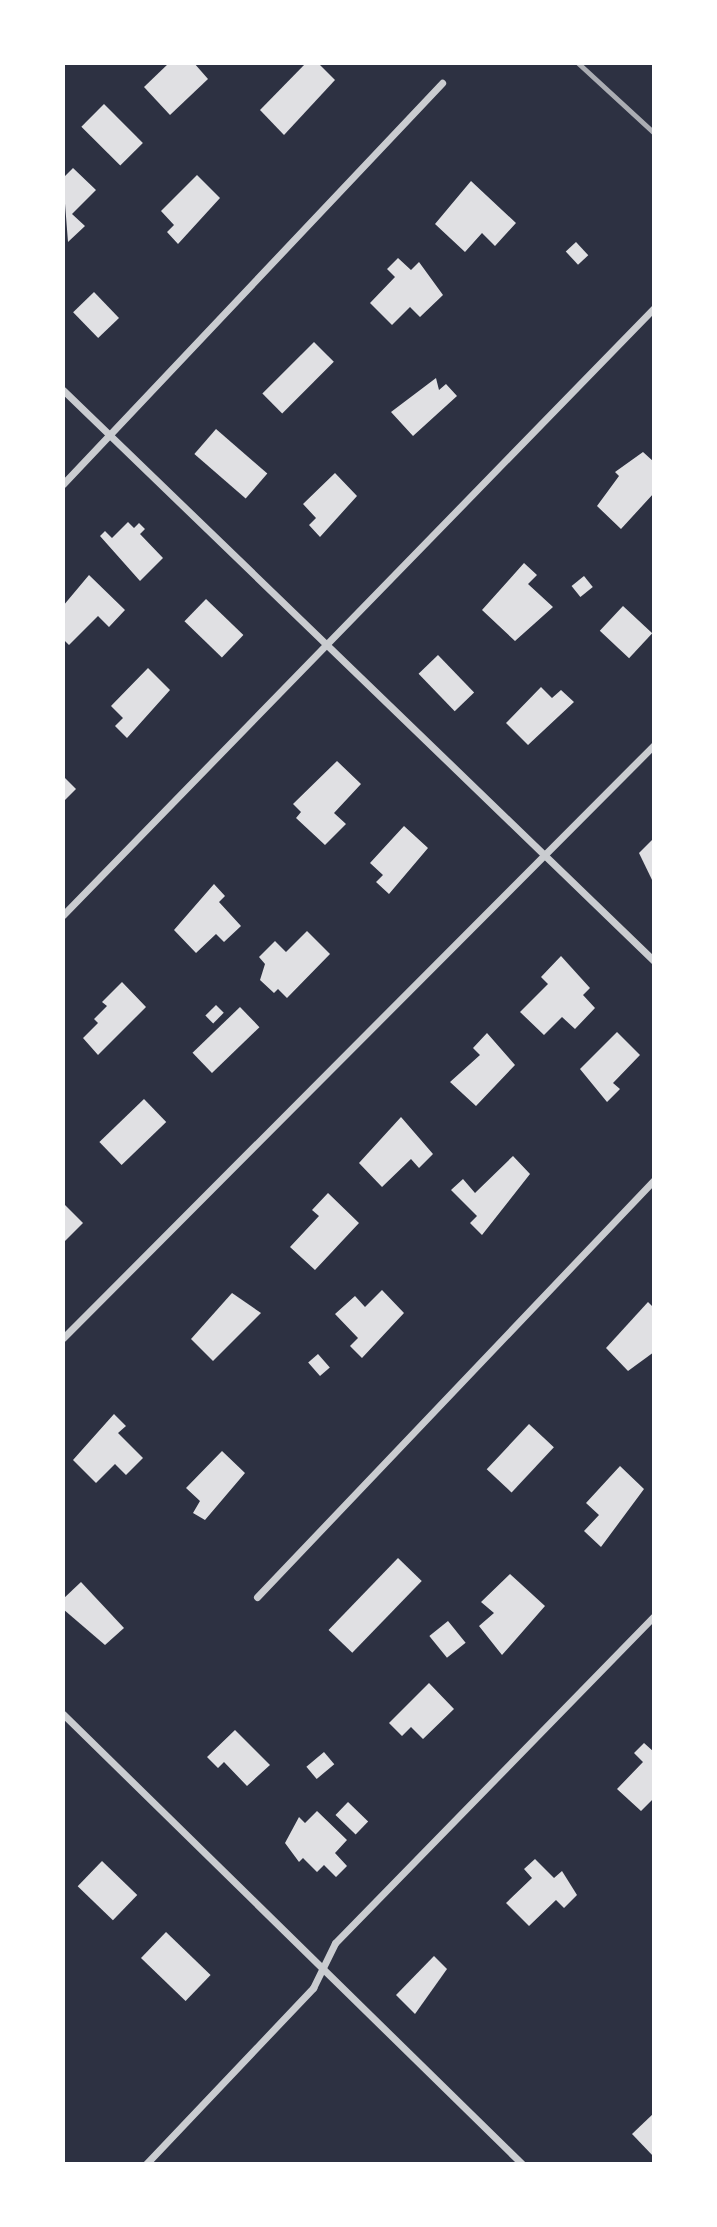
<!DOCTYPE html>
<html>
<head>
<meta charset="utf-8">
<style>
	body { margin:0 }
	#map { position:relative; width:717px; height:2227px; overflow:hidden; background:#2d3142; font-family:Signika,sans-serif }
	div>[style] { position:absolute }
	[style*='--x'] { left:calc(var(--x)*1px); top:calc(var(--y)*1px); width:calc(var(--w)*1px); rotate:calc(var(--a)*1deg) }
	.building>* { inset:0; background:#e0e0e3; transform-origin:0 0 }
	.minor>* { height:7px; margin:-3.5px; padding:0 3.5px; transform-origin:3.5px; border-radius:3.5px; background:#caccd0 }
	.rail>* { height:5px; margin:-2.5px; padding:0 2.5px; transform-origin:2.5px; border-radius:2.5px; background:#abadb3 }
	span { translate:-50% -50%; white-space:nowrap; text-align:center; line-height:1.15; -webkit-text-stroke:5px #fff; paint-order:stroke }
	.frame { position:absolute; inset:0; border:65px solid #fff; pointer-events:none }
</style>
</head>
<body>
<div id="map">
	<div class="building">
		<div style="clip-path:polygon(169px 63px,194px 63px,208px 79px,170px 115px,144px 87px)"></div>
		<div style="clip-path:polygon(306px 63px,318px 63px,335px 80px,284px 135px,260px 110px)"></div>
		<div style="left:104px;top:104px;width:55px;height:32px;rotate:45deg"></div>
		<div style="clip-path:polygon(73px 168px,96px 190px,72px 214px,85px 226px,68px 242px,63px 178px)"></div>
		<div style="clip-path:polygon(197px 175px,220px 198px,178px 244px,167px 232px,174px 225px,161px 211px)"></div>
		<div style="clip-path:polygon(471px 181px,516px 223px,495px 246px,482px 233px,465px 252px,435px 224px)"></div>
		<div style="left:576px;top:242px;width:18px;height:14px;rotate:47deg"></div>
		<div style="clip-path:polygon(398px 258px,411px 270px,419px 262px,443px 295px,420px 317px,410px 307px,392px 325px,370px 303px,395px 277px,387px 269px)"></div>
		<div style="left:94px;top:292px;width:36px;height:29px;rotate:46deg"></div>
		<div style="left:314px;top:342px;width:28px;height:73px;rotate:45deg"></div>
		<div style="clip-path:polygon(436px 378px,439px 390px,446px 384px,457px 396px,413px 436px,391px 412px)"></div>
		<div style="left:216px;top:429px;width:68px;height:33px;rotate:41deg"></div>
		<div style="clip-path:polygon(643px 452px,654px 462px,654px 493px,621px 529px,597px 506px,619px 476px,615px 472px)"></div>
		<div style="clip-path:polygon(335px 473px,357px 496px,320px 537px,309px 525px,316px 518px,303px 504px)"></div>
		<div style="clip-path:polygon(128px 522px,134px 528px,139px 523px,145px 529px,140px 534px,163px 558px,140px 581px,100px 536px,105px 531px,112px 538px)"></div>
		<div style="clip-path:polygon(524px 563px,537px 575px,528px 584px,553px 607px,515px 641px,482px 610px)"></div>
		<div style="clip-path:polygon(89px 575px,125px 610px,109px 627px,98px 616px,69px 645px,63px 639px,63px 606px)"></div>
		<div style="left:584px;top:576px;width:14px;height:16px;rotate:51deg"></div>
		<div style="left:206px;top:599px;width:52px;height:31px;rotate:44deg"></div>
		<div style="left:623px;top:606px;width:40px;height:34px;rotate:43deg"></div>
		<div style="left:438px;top:655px;width:52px;height:27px;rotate:46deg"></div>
		<div style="clip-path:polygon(148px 668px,170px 690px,127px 738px,115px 726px,123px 718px,111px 706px)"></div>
		<div style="clip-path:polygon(541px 687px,552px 698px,561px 690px,574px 702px,528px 745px,506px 723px)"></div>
		<div style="clip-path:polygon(337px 761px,361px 784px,334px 813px,346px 824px,325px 845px,296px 818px,301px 812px,293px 804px)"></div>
		<div style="clip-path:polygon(63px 776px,76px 789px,63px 802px)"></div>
		<div style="clip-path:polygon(404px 826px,428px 848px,389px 894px,376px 882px,383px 875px,370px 863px)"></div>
		<div style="clip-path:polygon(654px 838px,654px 884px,639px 853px)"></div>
		<div style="clip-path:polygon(214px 884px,225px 896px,219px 902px,241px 926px,224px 942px,216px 934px,196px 953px,174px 930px)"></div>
		<div style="clip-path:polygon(307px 931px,330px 954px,287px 998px,278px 989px,274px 993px,260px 980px,265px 964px,259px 957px,275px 941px,286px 952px)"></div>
		<div style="clip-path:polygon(561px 956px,590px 988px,583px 995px,595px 1008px,575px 1029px,562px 1017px,544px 1035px,520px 1012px,548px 984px,541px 977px)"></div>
		<div style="clip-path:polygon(122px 982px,146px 1007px,98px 1055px,83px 1038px,98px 1023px,94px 1019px,107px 1006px,102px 1002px)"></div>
		<div style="left:216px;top:1005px;width:11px;height:15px;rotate:45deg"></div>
		<div style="left:240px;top:1007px;width:28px;height:66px;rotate:46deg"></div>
		<div style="clip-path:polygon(617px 1032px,640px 1055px,613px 1083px,620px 1089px,607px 1102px,580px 1069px)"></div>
		<div style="clip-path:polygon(487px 1033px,515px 1065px,476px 1106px,450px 1082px,480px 1055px,473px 1048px)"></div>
		<div style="left:144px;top:1099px;width:32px;height:62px;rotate:46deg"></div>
		<div style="clip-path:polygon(401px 1117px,433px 1154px,419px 1168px,411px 1159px,382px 1187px,359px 1163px)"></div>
		<div style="clip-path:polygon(513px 1156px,530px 1174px,482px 1235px,470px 1223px,477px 1216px,451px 1190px,463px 1179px,475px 1193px)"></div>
		<div style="clip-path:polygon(328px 1193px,359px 1223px,315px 1270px,290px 1247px,319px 1216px,312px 1210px)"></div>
		<div style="clip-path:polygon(63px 1203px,83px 1223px,63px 1243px)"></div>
		<div style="clip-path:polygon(382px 1290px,404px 1313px,362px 1358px,350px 1346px,358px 1338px,335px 1314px,355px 1296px,365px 1307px)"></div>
		<div style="clip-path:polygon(232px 1293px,261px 1313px,213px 1361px,191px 1339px)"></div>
		<div style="clip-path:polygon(648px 1302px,654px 1308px,654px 1352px,628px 1371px,606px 1348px)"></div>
		<div style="left:318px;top:1354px;width:18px;height:13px;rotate:49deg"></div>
		<div style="clip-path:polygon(114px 1414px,126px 1426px,118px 1433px,143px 1458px,126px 1475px,115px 1464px,96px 1483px,73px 1460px)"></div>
		<div style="left:529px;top:1424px;width:34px;height:62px;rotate:43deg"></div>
		<div style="clip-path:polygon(222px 1451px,245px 1473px,205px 1520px,193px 1513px,200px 1501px,186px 1488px)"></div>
		<div style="clip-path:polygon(620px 1466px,644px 1489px,601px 1547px,584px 1531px,599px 1515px,586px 1503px)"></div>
		<div style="left:398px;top:1558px;width:33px;height:100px;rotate:44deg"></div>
		<div style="clip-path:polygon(510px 1574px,545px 1606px,502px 1655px,479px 1626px,494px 1613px,481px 1602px)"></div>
		<div style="clip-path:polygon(81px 1582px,124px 1628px,105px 1645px,63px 1609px,63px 1599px)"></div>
		<div style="left:448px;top:1621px;width:28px;height:24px;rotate:51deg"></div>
		<div style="clip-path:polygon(429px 1683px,454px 1709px,423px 1739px,411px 1727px,402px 1736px,389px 1723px)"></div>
		<div style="clip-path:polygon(235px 1730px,270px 1765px,247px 1786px,224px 1762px,218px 1768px,207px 1757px)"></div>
		<div style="clip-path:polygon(644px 1743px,654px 1752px,654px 1798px,641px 1811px,617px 1789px,643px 1762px,634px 1753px)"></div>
		<div style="left:324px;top:1752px;width:16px;height:23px;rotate:50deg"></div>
		<div style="left:348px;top:1802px;width:28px;height:18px;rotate:44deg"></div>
		<div style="clip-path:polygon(317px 1811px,347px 1840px,335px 1853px,347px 1866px,336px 1877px,324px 1865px,317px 1872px,303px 1858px,299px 1862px,285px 1843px,299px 1817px,305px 1823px)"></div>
		<div style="clip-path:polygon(535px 1859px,554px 1878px,562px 1871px,577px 1895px,564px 1908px,556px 1900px,529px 1926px,506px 1903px,532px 1878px,524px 1869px)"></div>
		<div style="left:102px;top:1861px;width:49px;height:35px;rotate:44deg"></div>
		<div style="left:166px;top:1932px;width:62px;height:36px;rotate:44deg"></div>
		<div style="clip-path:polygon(434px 1956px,447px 1969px,415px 2014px,396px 1995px)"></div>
		<div style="clip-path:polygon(654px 2113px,654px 2157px,632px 2134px)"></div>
	</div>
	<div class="minor">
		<div style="--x:63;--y:390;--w:822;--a:44.01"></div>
		<div style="--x:63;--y:484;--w:552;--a:-46.62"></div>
		<div style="--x:63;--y:915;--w:847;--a:-45.77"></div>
		<div style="--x:63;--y:1338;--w:837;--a:-45.1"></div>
		<div style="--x:257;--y:1597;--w:576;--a:-46.41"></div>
		<div style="--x:63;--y:1714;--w:643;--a:44.43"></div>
		<div style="--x:146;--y:2164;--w:243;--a:-46.5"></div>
		<div style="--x:313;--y:1988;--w:50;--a:-63.9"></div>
		<div style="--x:335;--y:1943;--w:457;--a:-45.7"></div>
	</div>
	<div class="rail">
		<div style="--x:578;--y:63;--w:103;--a:42.6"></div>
	</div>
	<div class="frame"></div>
</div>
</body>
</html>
